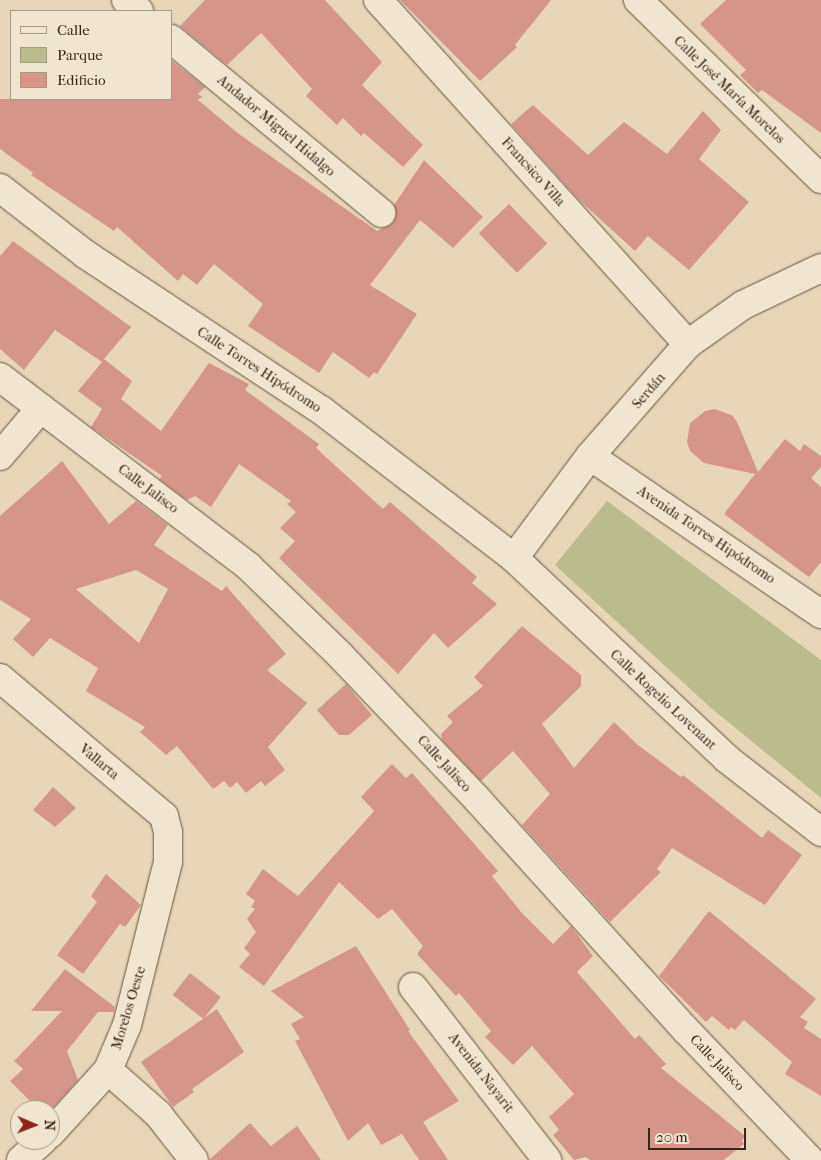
<!DOCTYPE html>
<html>
<head>
<meta charset="utf-8">
<style>
	body { margin:0 }
	#map { position:relative; width:821px; height:1160px; overflow:hidden; background:#e8d7b7; font-family:"IM FELL French Canon",serif }
	div>[style] { position:absolute }
	[style*='--x'] { left:calc(var(--x)*1px); top:calc(var(--y)*1px); width:calc(var(--w)*1px); rotate:calc(var(--a)*1deg) }
	.green>* { inset:0; background:#babd8b }
	.building>* { inset:0; background:#d59689; transform-origin:0 0 }
	.roads { filter:drop-shadow(0 0 1px #645241) drop-shadow(0 0 1px #645241) }
	.minor>* { height:28px; margin:-14px; padding:0 14px; transform-origin:14px; border-radius:14px; background:#f0e5d0 }
	span { translate:-50% -50%; white-space:nowrap; text-align:center; line-height:1.15; -webkit-text-stroke:4px #f0e5d0; paint-order:stroke }
	.street-label { font-size:14px; color:#38261a }
	.legend { position:absolute; left:10px; top:10px; width:162px; height:90px; box-sizing:border-box; background:#f0e5d0; border:1px solid #a69987; margin:0; padding:6px 9px; list-style:none; font-size:15px; color:#38261a }
	.legend li { display:flex; align-items:center; gap:10px; height:25px }
	.legend b { width:25px; border:1px solid #a69987 }
	.north { position:absolute; left:10px; top:1100px; width:50px; height:50px; box-sizing:border-box; background:#f0e5d0; border:1px solid #a69987; border-radius:50%; rotate:91deg; font-size:14px; font-weight:700; line-height:20px; text-align:center; color:#38261a }
	.north::after { content:''; display:block; margin:auto; width:18px; height:22px; background:#8f2418; clip-path:polygon(50% 0,100% 100%,50% 72%,0 100%) }
	.scale { position:absolute; left:648px; top:1128px; width:98px; height:22px; box-sizing:border-box; border:2px solid #38261a; border-top:0; padding-left:6px; font-size:15px; line-height:18px; white-space:nowrap; color:#38261a; -webkit-text-stroke:4px #f0e5d0; paint-order:stroke }
</style>
</head>
<body>
<div id="map">
	<div class="green">
		<div style="clip-path:polygon(607px 501px,821px 660px,821px 798px,711px 708px,555px 565px)"></div>
	</div>
	<div class="building">
		<div style="clip-path:polygon(205px 0,325px 0,382px 62px,362px 85px,423px 145px,403px 167px,364px 133px,361px 136px,343px 118px,337px 125px,306px 96px,312px 89px,261px 33px,227px 65px,180px 26px)"></div>
		<div style="clip-path:polygon(400px 0,551px 0,515px 45px,517px 47px,480px 81px)"></div>
		<div style="clip-path:polygon(726px 0,821px 0,821px 133px,762px 90px,758px 93px,740px 75px,746px 70px,700px 24px)"></div>
		<div style="clip-path:polygon(171px 60px,205px 87px,198px 94px,202px 97px,198px 100px,239px 134px,377px 231px,393px 223px,396px 215px,394px 205px,424px 160px,483px 217px,453px 248px,420px 220px,370px 285px,417px 314px,377px 374px,374px 372px,369px 378px,333px 352px,319px 373px,248px 326px,263px 304px,214px 264px,197px 285px,183px 274px,178px 281px,117px 227px,114px 231px,31px 175px,33px 173px,0 149px,0 99px,171px 99px)"></div>
		<div style="clip-path:polygon(533px 105px,588px 155px,624px 122px,667px 154px,703px 111px,721px 130px,699px 159px,749px 202px,689px 270px,648px 236px,635px 251px,578px 199px,511px 124px)"></div>
		<div style="left:509px;top:204px;width:55px;height:42px;rotate:46deg"></div>
		<div style="clip-path:polygon(13px 241px,131px 327px,104px 359px,132px 381px,121px 399px,161px 431px,209px 363px,249px 384px,245px 390px,319px 444px,316px 448px,383px 509px,390px 502px,477px 577px,472px 583px,497px 604px,448px 648px,434px 633px,398px 674px,279px 558px,295px 541px,280px 528px,296px 512px,287px 504px,291px 501px,239px 464px,211px 507px,195px 496px,187px 500px,159px 479px,162px 476px,91px 427px,102px 409px,78px 391px,102px 362px,55px 330px,24px 370px,0 349px,0 256px)"></div>
		<div style="clip-path:polygon(715px 409px,733px 416px,738px 424px,758px 472px,785px 439px,800px 451px,804px 444px,821px 456px,821px 467px,811px 478px,821px 487px,821px 562px,809px 577px,724px 514px,755px 474px,704px 463px,690px 451px,687px 442px,690px 423px,705px 411px)"></div>
		<div style="clip-path:polygon(evenodd,62px 461px,109px 524px,136px 501px,168px 525px,154px 545px,222px 591px,226px 586px,286px 654px,267px 670px,307px 703px,268px 747px,285px 770px,265px 786px,261px 781px,246px 793px,237px 782px,230px 788px,224px 781px,213px 789px,177px 746px,166px 755px,140px 732px,145px 727px,86px 691px,98px 668px,50px 638px,33px 657px,13px 639px,31px 619px,0 600px,0 516px,62px 461px,136px 570px,168px 589px,139px 643px,76px 589px,136px 570px)"></div>
		<div style="clip-path:polygon(522px 626px,581px 675px,581px 686px,542px 724px,574px 768px,614px 722px,638px 745px,681px 777px,683px 775px,762px 838px,768px 830px,802px 855px,765px 905px,672px 848px,657px 869px,661px 872px,610px 922px,522px 825px,550px 794px,513px 751px,481px 781px,442px 740px,441px 734px,453px 722px,447px 716px,483px 686px,474px 677px)"></div>
		<div style="clip-path:polygon(346px 684px,372px 715px,349px 735px,339px 735px,317px 710px)"></div>
		<div style="clip-path:polygon(392px 764px,406px 778px,412px 773px,498px 871px,492px 876px,521px 912px,553px 944px,571px 926px,593px 956px,577px 972px,635px 1039px,639px 1035px,666px 1064px,661px 1068px,745px 1136px,742px 1141px,744px 1144px,724px 1160px,590px 1160px,586px 1157px,574px 1160px,553px 1135px,559px 1130px,549px 1117px,574px 1094px,532px 1046px,513px 1065px,485px 1037px,491px 1031px,459px 993px,456px 996px,417px 954px,423px 946px,392px 909px,378px 919px,339px 882px,264px 986px,239px 967px,250px 954px,244px 948px,256px 932px,247px 919px,255px 909px,251px 907px,255px 901px,246px 894px,263px 869px,298px 896px,374px 811px,361px 797px)"></div>
		<div style="clip-path:polygon(53px 787px,76px 808px,55px 827px,33px 810px)"></div>
		<div style="clip-path:polygon(106px 874px,141px 905px,125px 927px,120px 924px,83px 974px,57px 955px,97px 902px,91px 896px)"></div>
		<div style="clip-path:polygon(709px 911px,816px 999px,800px 1017px,808px 1022px,804px 1028px,821px 1039px,821px 1096px,785px 1074px,792px 1062px,744px 1020px,735px 1030px,731px 1027px,729px 1030px,712px 1016px,706px 1022px,659px 976px)"></div>
		<div style="clip-path:polygon(356px 946px,410px 1030px,408px 1031px,459px 1101px,423px 1122px,448px 1160px,419px 1160px,402px 1134px,381px 1145px,368px 1123px,348px 1141px,295px 1041px,300px 1039px,291px 1024px,304px 1017px,271px 991px)"></div>
		<div style="clip-path:polygon(65px 969px,115px 1007px,114px 1012px,98px 1012px,67px 1051px,78px 1080px,50px 1111px,39px 1110px,10px 1081px,23px 1069px,14px 1061px,62px 1011px,31px 1011px)"></div>
		<div style="left:190px;top:973px;width:39px;height:28px;rotate:38deg"></div>
		<div style="clip-path:polygon(217px 1009px,244px 1052px,192px 1089px,194px 1092px,173px 1107px,141px 1062px)"></div>
		<div style="clip-path:polygon(250px 1123px,271px 1146px,297px 1126px,321px 1160px,209px 1160px)"></div>
	</div>
	<div class="roads">
		<div class="minor">
			<div style="--x:126;--y:0;--w:17;--a:40"></div>
			<div style="--x:378;--y:0;--w:463;--a:48"></div>
			<div style="--x:638;--y:0;--w:256;--a:44.4"></div>
			<div style="--x:171;--y:39;--w:273;--a:39.6"></div>
			<div style="--x:0;--y:188;--w:108;--a:37.8"></div>
			<div style="--x:85;--y:254;--w:283;--a:33.5"></div>
			<div style="--x:321;--y:410;--w:243;--a:37.5"></div>
			<div style="--x:514;--y:558;--w:293;--a:43.3"></div>
			<div style="--x:727;--y:759;--w:119;--a:37.8"></div>
			<div style="--x:0;--y:377;--w:313;--a:37.3"></div>
			<div style="--x:249;--y:567;--w:125;--a:44"></div>
			<div style="--x:339;--y:654;--w:200;--a:46.4"></div>
			<div style="--x:477;--y:799;--w:312;--a:47.9"></div>
			<div style="--x:686;--y:1030;--w:180;--a:46.4"></div>
			<div style="--x:0;--y:456;--w:63;--a:-49.5"></div>
			<div style="--x:590;--y:456;--w:280;--a:34.4"></div>
			<div style="--x:514;--y:558;--w:127;--a:-53.3"></div>
			<div style="--x:590;--y:456;--w:149;--a:-48.8"></div>
			<div style="--x:688;--y:344;--w:67;--a:-35.3"></div>
			<div style="--x:743;--y:305;--w:86;--a:-25.4"></div>
			<div style="--x:0;--y:678;--w:214;--a:40.1"></div>
			<div style="--x:164;--y:816;--w:16;--a:76"></div>
			<div style="--x:168;--y:832;--w:30;--a:90"></div>
			<div style="--x:168;--y:862;--w:168;--a:104.1"></div>
			<div style="--x:127;--y:1025;--w:49;--a:112.9"></div>
			<div style="--x:108;--y:1070;--w:86;--a:132.2"></div>
			<div style="--x:413;--y:987;--w:219;--a:52.2"></div>
			<div style="--x:108;--y:1070;--w:67;--a:41.3"></div>
			<div style="--x:158;--y:1114;--w:58;--a:52"></div>
			<div style="--x:21;--y:1160;--w:30;--a:-42"></div>
		</div>
	</div>
	<div class="street-label">
		<span style="left:729px;top:90px;rotate:44deg">Calle José María Morelos</span>
		<span style="left:276px;top:126px;rotate:40deg">Andador Miguel Hidalgo</span>
		<span style="left:533px;top:172px;rotate:48deg">Francsico Villa</span>
		<span style="left:259px;top:370px;rotate:33deg">Calle Torres Hipódromo</span>
		<span style="left:649px;top:391px;rotate:-49deg">Serdán</span>
		<span style="left:148px;top:489px;rotate:37deg">Calle Jalisco</span>
		<span style="left:706px;top:535px;rotate:34deg">Avenida Torres Hipódromo</span>
		<span style="left:663px;top:700px;rotate:43deg">Calle Rogelio Lovenant</span>
		<span style="left:99px;top:762px;rotate:40deg">Vallarta</span>
		<span style="left:444px;top:764px;rotate:47deg">Calle Jalisco</span>
		<span style="left:129px;top:1008px;rotate:-73deg">Morelos Oeste</span>
		<span style="left:717px;top:1063px;rotate:46deg">Calle Jalisco</span>
		<span style="left:481px;top:1073px;rotate:52deg">Avenida Nayarit</span>
	</div>
	<ul class="legend">
	<li><b style="height:6px;background:#f0e5d0"></b>Calle</li>
	<li><b style="height:14px;background:#babd8b"></b>Parque</li>
	<li><b style="height:14px;background:#d59689"></b>Edificio</li>
	</ul>
	<div class="north">N</div>
	<div class="scale">20 m</div>
</div>
</body>
</html>
